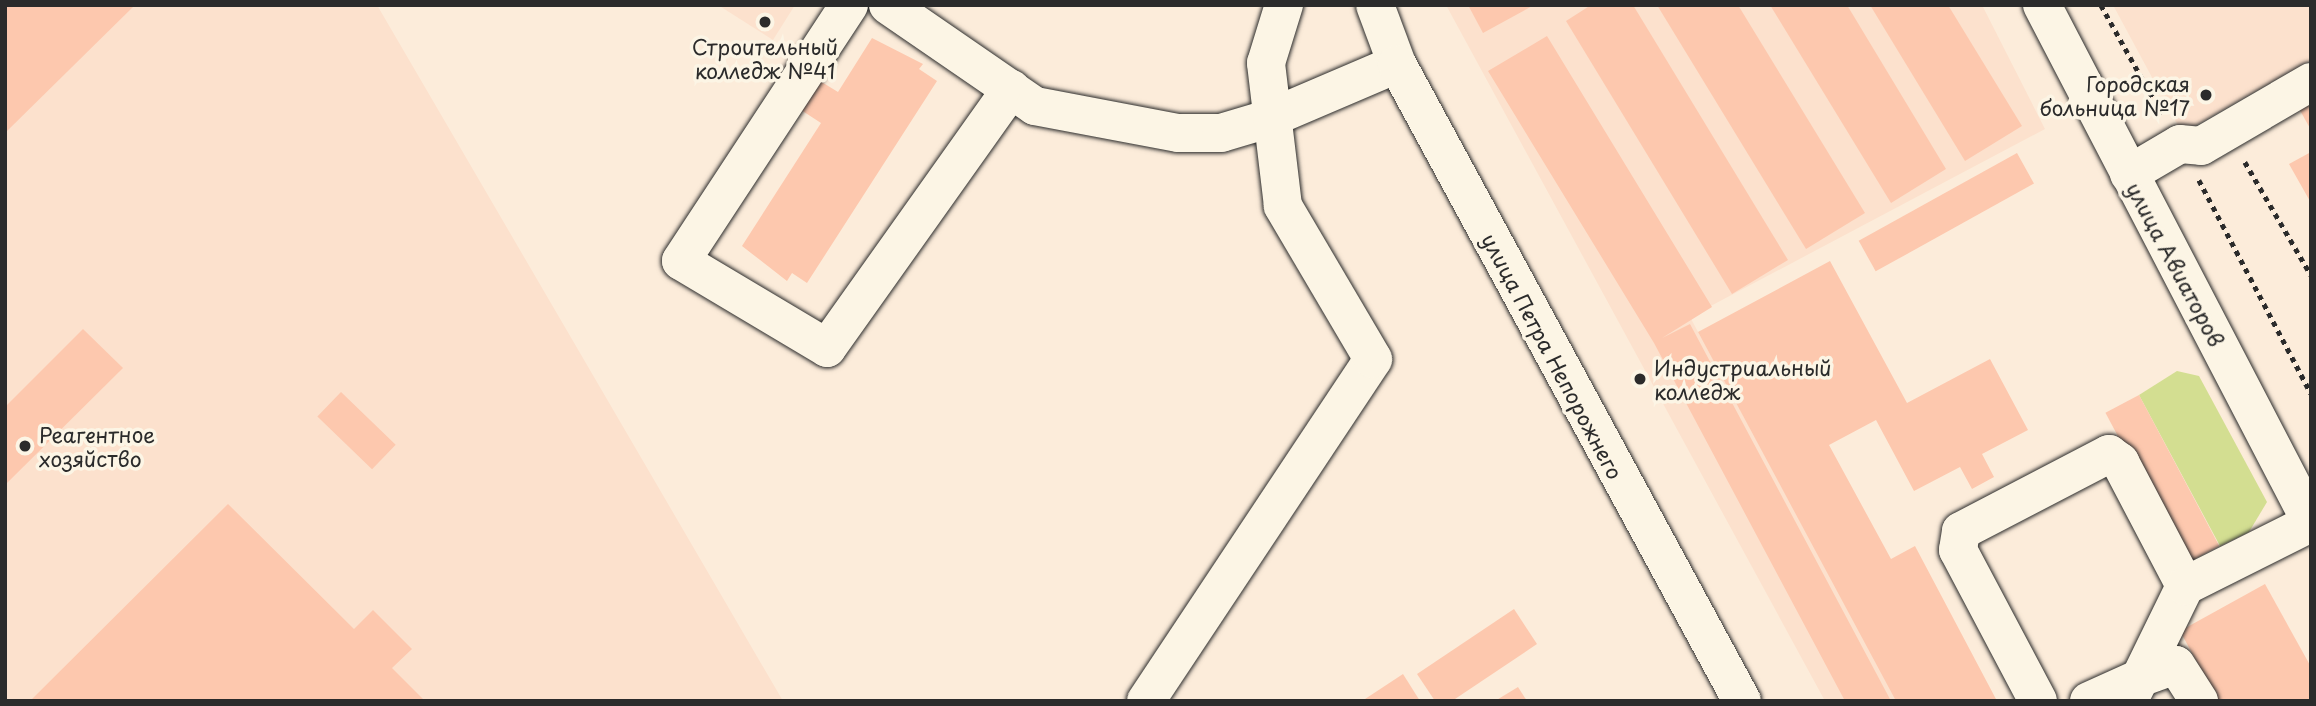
<!DOCTYPE html>
<html>
<head>
<meta charset="utf-8">
<style>
	body { margin:0 }
	#map { position:relative; width:2316px; height:706px; overflow:hidden; background:#fcecda; font-family:"Playpen Sans",sans-serif }
	div>[style] { position:absolute }
	[style*='--x'] { left:calc(var(--x)*1px); top:calc(var(--y)*1px); width:calc(var(--w)*1px); rotate:calc(var(--a)*1deg) }
	.built>* { inset:0; background:#fce1cd }
	.green>* { inset:0; background:#d3de91 }
	.building>* { inset:0; background:#fdc8ae; transform-origin:0 0 }
	.path>* { height:4.5px; margin-top:-2.25px; transform-origin:0; background:repeating-linear-gradient(90deg,#2b2b2b 0 5px,transparent 0 10px) }
	.roads { filter:drop-shadow(0 0 2px #2b2b2b) drop-shadow(0 0 2px #2b2b2b) }
	.minor>* { height:38px; margin:-19px; padding:0 19px; transform-origin:19px; border-radius:19px; background:#fcf5e5 }
	.dots>* { width:19px; height:19px; translate:-50% -50%; box-sizing:border-box; border:4px solid #fcf5e5; border-radius:50% }
	span { translate:-50% -50%; white-space:nowrap; text-align:center; line-height:1.15; -webkit-text-stroke:7px #fcf5e5; paint-order:stroke }
	.poi-label { font-size:21px; color:#2b2b2b }
	.right { translate:-100% -50%; text-align:right }
	.left { translate:0 -50%; text-align:left }
	.street-label { font-size:21px; color:#2b2b2b }
	.frame { position:absolute; inset:0; border:7px solid #2b2b2b; pointer-events:none }
</style>
</head>
<body>
<div id="map">
	<div class="built">
		<div style="clip-path:polygon(5px 5px,377px 5px,783px 701px,5px 701px)"></div>
		<div style="clip-path:polygon(718px 5px,795px 5px,773px 40px)"></div>
		<div style="clip-path:polygon(1446px 5px,1982px 5px,2045px 129px,1690px 317px,1897px 701px,1825px 701px)"></div>
		<div style="clip-path:polygon(2113px 5px,2311px 5px,2311px 60px,2182px 133px)"></div>
	</div>
	<div class="green">
		<div style="clip-path:polygon(2177px 371px,2199px 376px,2267px 502px,2249px 532px,2220px 546px,2139px 395px)"></div>
	</div>
	<div class="building">
		<div style="clip-path:polygon(5px 5px,135px 5px,5px 133px)"></div>
		<div style="clip-path:polygon(1468px 5px,1534px 5px,1483px 33px)"></div>
		<div style="clip-path:polygon(1591px 5px,1633px 5px,1788px 260px,1732px 294px,1566px 21px)"></div>
		<div style="clip-path:polygon(1657px 5px,1738px 5px,1865px 213px,1806px 249px)"></div>
		<div style="clip-path:polygon(1770px 5px,1847px 5px,1946px 169px,1891px 203px)"></div>
		<div style="clip-path:polygon(1870px 5px,1948px 5px,2022px 126px,1965px 161px)"></div>
		<div style="clip-path:polygon(1547px 36px,1712px 307px,1662px 338px,1690px 324px,1891px 701px,1845px 701px,1654px 343px,1488px 71px)"></div>
		<div style="clip-path:polygon(872px 38px,923px 64px,919px 69px,937px 81px,807px 283px,792px 273px,787px 281px,742px 246px,821px 123px,801px 110px,820px 81px,838px 92px)"></div>
		<div style="clip-path:polygon(2311px 98px,2311px 130px,2297px 105px)"></div>
		<div style="clip-path:polygon(2311px 152px,2311px 203px,2289px 164px)"></div>
		<div style="left:2017px;top:153px;width:35px;height:181px;rotate:61deg"></div>
		<div style="clip-path:polygon(1830px 261px,1907px 403px,1990px 359px,2028px 430px,1982px 454px,1994px 477px,1972px 489px,1960px 467px,1914px 491px,1876px 420px,1829px 445px,1891px 559px,1915px 546px,1997px 701px,1896px 701px,1698px 332px)"></div>
		<div style="clip-path:polygon(83px 329px,123px 368px,5px 485px,5px 407px)"></div>
		<div style="left:341px;top:392px;width:76px;height:34px;rotate:44deg"></div>
		<div style="left:2139px;top:395px;width:171px;height:38px;rotate:62deg"></div>
		<div style="clip-path:polygon(228px 504px,354px 629px,373px 610px,412px 649px,392px 668px,425px 701px,30px 701px)"></div>
		<div style="clip-path:polygon(2265px 584px,2311px 667px,2311px 701px,2218px 701px,2180px 631px)"></div>
		<div style="clip-path:polygon(1514px 609px,1537px 644px,1452px 701px,1435px 701px,1417px 674px)"></div>
		<div style="clip-path:polygon(1403px 674px,1420px 701px,1362px 701px)"></div>
		<div style="clip-path:polygon(1518px 687px,1527px 701px,1495px 701px)"></div>
	</div>
	<div class="path">
		<div style="--x:2101;--y:5;--w:125;--a:60.8"></div>
		<div style="--x:2245;--y:162;--w:131;--a:59.7"></div>
		<div style="--x:2199;--y:180;--w:241;--a:62.3"></div>
	</div>
	<div class="roads">
		<div class="minor">
			<div style="--x:849;--y:5;--w:306;--a:123.3"></div>
			<div style="--x:681;--y:261;--w:170;--a:30.8"></div>
			<div style="--x:827;--y:348;--w:318;--a:-54.6"></div>
			<div style="--x:888;--y:5;--w:178;--a:34.5"></div>
			<div style="--x:1035;--y:106;--w:146;--a:10.7"></div>
			<div style="--x:1178;--y:133;--w:43;--a:0"></div>
			<div style="--x:1221;--y:133;--w:49;--a:-16.6"></div>
			<div style="--x:1268;--y:119;--w:140;--a:-23.1"></div>
			<div style="--x:1375;--y:5;--w:63;--a:69.6"></div>
			<div style="--x:1397;--y:64;--w:724;--a:61.56"></div>
			<div style="--x:2042;--y:5;--w:583;--a:62.51"></div>
			<div style="--x:2129;--y:174;--w:59;--a:-30.5"></div>
			<div style="--x:2180;--y:144;--w:21;--a:5"></div>
			<div style="--x:2201;--y:146;--w:127;--a:-30.2"></div>
			<div style="--x:2134;--y:690;--w:13;--a:-63"></div>
			<div style="--x:2140;--y:678;--w:38;--a:-20"></div>
			<div style="--x:2176;--y:665;--w:43;--a:57.4"></div>
			<div style="--x:1146;--y:701;--w:410;--a:-56.4"></div>
			<div style="--x:1373;--y:359;--w:178;--a:-120.5"></div>
			<div style="--x:1283;--y:206;--w:144;--a:-96.8"></div>
			<div style="--x:1266;--y:63;--w:61;--a:-72.8"></div>
			<div style="--x:2038;--y:701;--w:171;--a:-117.9"></div>
			<div style="--x:1958;--y:550;--w:19;--a:-81"></div>
			<div style="--x:1961;--y:531;--w:167;--a:-27.5"></div>
			<div style="--x:2109;--y:454;--w:14;--a:36"></div>
			<div style="--x:2120;--y:462;--w:140;--a:62.3"></div>
			<div style="--x:2089;--y:701;--w:56;--a:-24.3"></div>
			<div style="--x:2140;--y:678;--w:102;--a:-63.9"></div>
			<div style="--x:2185;--y:586;--w:141;--a:-26.6"></div>
		</div>
	</div>
	<div class="dots">
		<div style="left:765px;top:22px;background:#2b2b2b"></div>
		<div style="left:2206px;top:95px;background:#2b2b2b"></div>
		<div style="left:1640px;top:379px;background:#2b2b2b"></div>
		<div style="left:25px;top:446px;background:#2b2b2b"></div>
	</div>
	<div class="poi-label">
		<span style="left:765px;top:58px">Строительный<br>колледж №41</span>
		<span class="right" style="left:2190px;top:95px">Городская<br>больница №17</span>
		<span class="left" style="left:1654px;top:379px">Индустриальный<br>колледж</span>
		<span class="left" style="left:39px;top:446px">Реагентное<br>хозяйство</span>
	</div>
	<div class="street-label">
		<span style="left:2176px;top:264px;rotate:62deg">улица Авиаторов</span>
		<span style="left:1553px;top:356px;rotate:62deg">улица Петра Непорожнего</span>
	</div>
	<div class="frame"></div>
</div>
</body>
</html>
